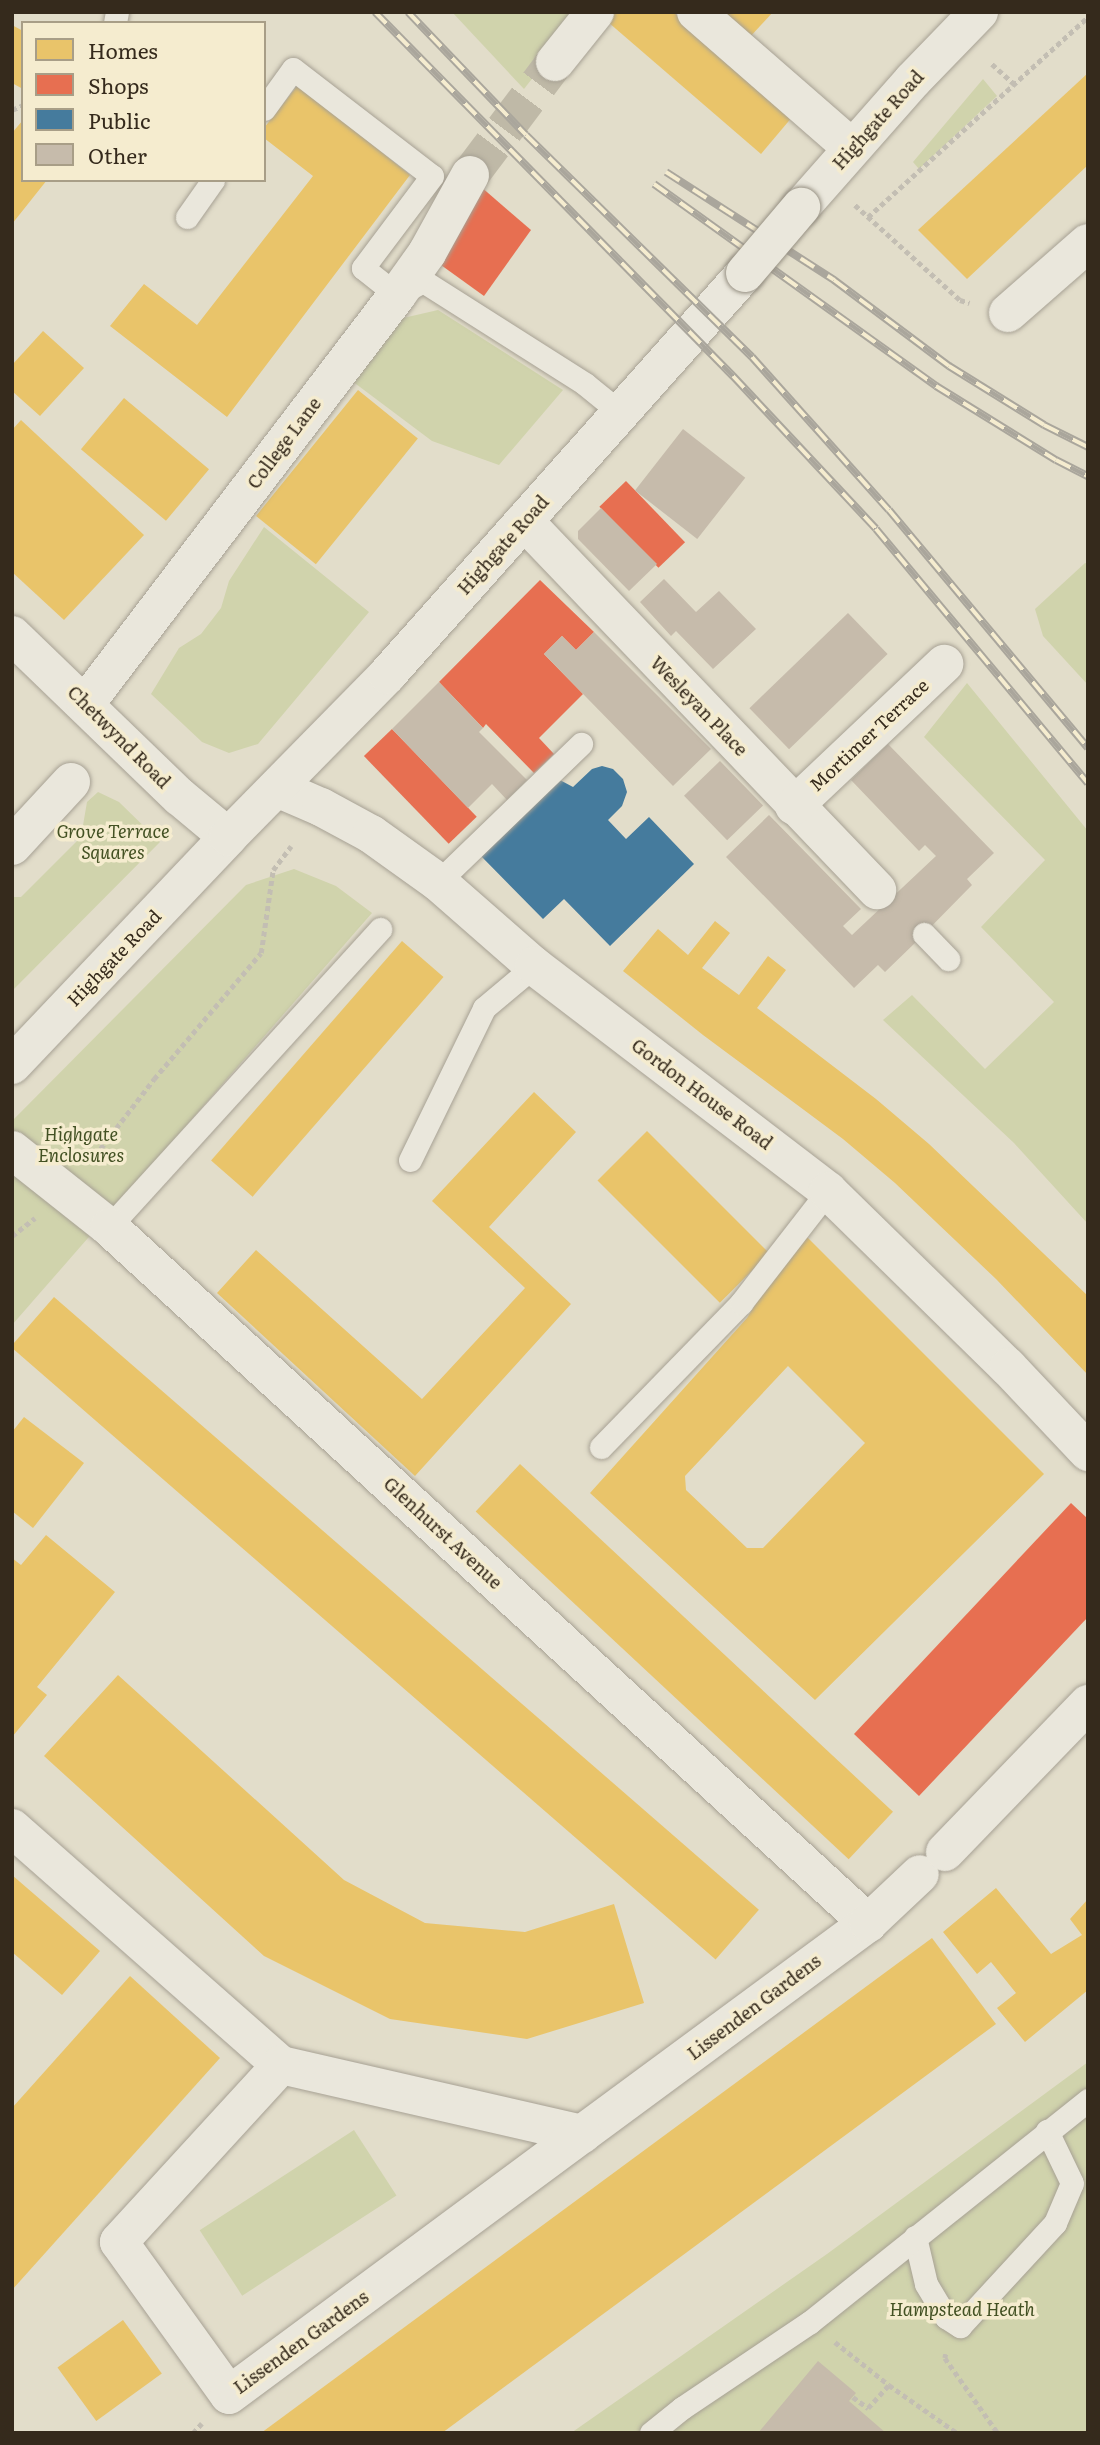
<!DOCTYPE html>
<html>
<head>
<meta charset="utf-8">
<style>
	body { margin:0 }
	#map { position:relative; width:1100px; height:2445px; overflow:hidden; background:#e2ddca; font-family:Literata,serif }
	div>[style] { position:absolute }
	[style*='--x'] { left:calc(var(--x)*1px); top:calc(var(--y)*1px); width:calc(var(--w)*1px); rotate:calc(var(--a)*1deg) }
	.green>* { inset:0; background:#d0d3ac; transform-origin:0 0 }
	.homes>* { inset:0; background:#e9c46a; transform-origin:0 0 }
	.shops>* { inset:0; background:#e76f51; transform-origin:0 0 }
	.public>* { inset:0; background:#457b9d }
	.building>* { inset:0; background:#c6bbab; transform-origin:0 0 }
	.street-tunnel>* { height:38px; margin-top:-19px; transform-origin:0; background:repeating-linear-gradient(90deg,#bfb9a7 0 38px,transparent 0 57px) }
	.path>* { height:4.5px; margin-top:-2.25px; transform-origin:0; background:repeating-linear-gradient(90deg,#c3beb3 0 5px,transparent 0 8.5px) }
	.roads { filter:drop-shadow(0 0 2px #a7a194) drop-shadow(0 0 2px #a7a194) }
	.lane>* { height:23px; margin:-11.5px; padding:0 11.5px; transform-origin:11.5px; border-radius:11.5px; background:#eae7dc }
	.street>* { height:38px; margin:-19px; padding:0 19px; transform-origin:19px; border-radius:19px; background:#eae7dc }
	.secondary>* { height:38px; margin:-19px; padding:0 19px; transform-origin:19px; border-radius:19px; background:#eae7dc }
	.rail>* { height:8px; margin-top:-4px; transform-origin:0; background:repeating-linear-gradient(90deg,#f5eccf 0 16px,#aaa69c 0 32px); box-sizing:border-box; border-block:2px solid #aaa69c }
	.bridges { filter:drop-shadow(0 0 2px #979184) drop-shadow(0 0 2px #979184) }
	.secondary-bridge>* { height:38px; margin:-19px; padding:0 19px; transform-origin:19px; border-radius:19px; background:#eae7dc }
	span { translate:-50% -50%; white-space:nowrap; text-align:center; line-height:1.15; -webkit-text-stroke:7px #f5eccf; paint-order:stroke }
	.street-label { font-size:18px; color:#352a1c }
	.park-label { font-size:18px; color:#435123; font-style:italic }
	.frame { position:absolute; inset:0; border:14px solid #352a1c; pointer-events:none }
	.legend { position:absolute; left:21px; top:21px; width:245px; height:161px; box-sizing:border-box; background:#f5eccf; border:2px solid #a89e87; margin:0; padding:9px 12px; list-style:none; font-size:21px; color:#352a1c }
	.legend li { display:flex; align-items:center; gap:14px; height:35px }
	.legend b { width:35px; border:2px solid #a89e87 }
</style>
</head>
<body>
<div id="map">
	<div class="green">
		<div style="clip-path:polygon(452px 12px,584px 12px,524px 89px)"></div>
		<div style="clip-path:polygon(983px 79px,997px 96px,919px 169px,913px 162px)"></div>
		<div style="clip-path:polygon(438px 310px,563px 390px,499px 465px,432px 441px,352px 381px,399px 319px)"></div>
		<div style="clip-path:polygon(264px 527px,369px 612px,258px 744px,229px 753px,202px 742px,151px 694px,179px 648px,201px 634px,221px 608px,229px 581px)"></div>
		<div style="clip-path:polygon(1085px 563px,1088px 564px,1088px 685px,1043px 636px,1035px 609px)"></div>
		<div style="clip-path:polygon(967px 683px,1088px 831px,1088px 1224px,1014px 1143px,883px 1020px,912px 995px,985px 1069px,1054px 1002px,981px 927px,1045px 860px,924px 737px)"></div>
		<div style="clip-path:polygon(98px 792px,119px 802px,160px 842px,12px 991px,12px 897px,21px 897px,81px 837px,87px 802px)"></div>
		<div style="clip-path:polygon(294px 869px,336px 886px,372px 913px,12px 1325px,12px 1121px,246px 885px)"></div>
		<div style="clip-path:polygon(1088px 2062px,1088px 2433px,571px 2433px,827px 2254px)"></div>
		<div style="left:354px;top:2130px;width:78px;height:184px;rotate:57deg"></div>
	</div>
	<div class="homes">
		<div style="clip-path:polygon(604px 12px,673px 12px,793px 116px,761px 154px,601px 16px)"></div>
		<div style="clip-path:polygon(720px 12px,773px 12px,749px 38px)"></div>
		<div style="clip-path:polygon(12px 25px,23px 31px,23px 89px,12px 83px)"></div>
		<div style="clip-path:polygon(1088px 73px,1088px 165px,967px 279px,918px 230px)"></div>
		<div style="clip-path:polygon(298px 85px,410px 175px,227px 417px,110px 326px,144px 284px,197px 325px,313px 176px,264px 138px,264px 128px)"></div>
		<div style="clip-path:polygon(23px 120px,23px 180px,47px 180px,12px 224px,12px 133px)"></div>
		<div style="clip-path:polygon(43px 331px,84px 368px,40px 416px,12px 391px,12px 365px)"></div>
		<div style="left:358px;top:390px;width:77px;height:162px;rotate:39deg"></div>
		<div style="left:124px;top:398px;width:111px;height:67px;rotate:40deg"></div>
		<div style="clip-path:polygon(21px 420px,144px 535px,64px 620px,12px 572px,12px 430px)"></div>
		<div style="clip-path:polygon(715px 921px,730px 933px,702px 968px,739px 995px,768px 956px,786px 970px,757px 1008px,876px 1099px,929px 1144px,1088px 1296px,1088px 1375px,996px 1279px,895px 1183px,843px 1139px,703px 1035px,623px 971px,658px 929px,688px 955px)"></div>
		<div style="left:402px;top:941px;width:55px;height:291px;rotate:41deg"></div>
		<div style="clip-path:polygon(534px 1092px,576px 1132px,489px 1227px,571px 1304px,415px 1476px,217px 1293px,256px 1250px,422px 1399px,525px 1288px,432px 1201px)"></div>
		<div style="left:647px;top:1131px;width:173px;height:70px;rotate:45deg"></div>
		<div style="clip-path:polygon(evenodd,801px 1231px,1044px 1474px,815px 1700px,590px 1493px,747px 1318px,801px 1231px,788px 1366px,865px 1443px,763px 1548px,747px 1548px,686px 1490px,685px 1476px,788px 1366px)"></div>
		<div style="left:54px;top:1297px;width:934px;height:66px;rotate:41deg"></div>
		<div style="clip-path:polygon(24px 1417px,84px 1463px,33px 1528px,12px 1511px,12px 1432px)"></div>
		<div style="left:520px;top:1464px;width:510px;height:65px;rotate:43deg"></div>
		<div style="clip-path:polygon(46px 1535px,115px 1592px,37px 1687px,47px 1695px,12px 1737px,12px 1558px,21px 1565px)"></div>
		<div style="clip-path:polygon(118px 1675px,344px 1880px,425px 1923px,525px 1932px,614px 1904px,644px 2003px,527px 2039px,390px 2019px,264px 1956px,44px 1756px)"></div>
		<div style="clip-path:polygon(12px 1875px,100px 1951px,62px 1995px,12px 1952px)"></div>
		<div style="clip-path:polygon(996px 1888px,1051px 1954px,1082px 1935px,1070px 1919px,1088px 1899px,1088px 1990px,1025px 2042px,997px 2008px,1016px 1993px,991px 1962px,977px 1974px,943px 1932px)"></div>
		<div style="clip-path:polygon(932px 1938px,996px 2024px,442px 2433px,261px 2433px)"></div>
		<div style="clip-path:polygon(130px 1976px,220px 2058px,12px 2290px,12px 2108px)"></div>
		<div style="left:123px;top:2320px;width:66px;height:81px;rotate:54deg"></div>
	</div>
	<div class="shops">
		<div style="clip-path:polygon(480px 186px,531px 230px,484px 296px,434px 260px)"></div>
		<div style="left:626px;top:481px;width:85px;height:37px;rotate:46deg"></div>
		<div style="clip-path:polygon(540px 580px,594px 632px,576px 650px,562px 636px,544px 654px,583px 694px,539px 738px,554px 754px,534px 773px,486px 724px,483px 728px,439px 682px)"></div>
		<div style="left:392px;top:729px;width:122px;height:39px;rotate:46deg"></div>
		<div style="clip-path:polygon(1071px 1503px,1088px 1519px,1088px 1617px,919px 1796px,854px 1734px)"></div>
	</div>
	<div class="public">
		<div style="clip-path:polygon(602px 766px,613px 769px,623px 779px,627px 792px,622px 806px,608px 820px,626px 839px,649px 817px,694px 864px,610px 946px,564px 899px,543px 919px,480px 855px,558px 779px,573px 787px,592px 769px)"></div>
	</div>
	<div class="building">
		<div style="left:683px;top:429px;width:79px;height:78px;rotate:38deg"></div>
		<div style="clip-path:polygon(601px 508px,657px 564px,629px 591px,578px 539px,578px 531px)"></div>
		<div style="clip-path:polygon(664px 579px,696px 612px,719px 591px,756px 629px,713px 669px,676px 631px,671px 636px,640px 602px)"></div>
		<div style="left:848px;top:613px;width:57px;height:137px;rotate:46deg"></div>
		<div style="clip-path:polygon(594px 632px,711px 749px,673px 786px,544px 654px,562px 636px,576px 650px)"></div>
		<div style="clip-path:polygon(439px 682px,483px 728px,479px 732px,527px 780px,507px 800px,492px 784px,468px 808px,392px 729px)"></div>
		<div style="clip-path:polygon(888px 744px,994px 853px,967px 879px,972px 885px,916px 942px,885px 972px,878px 965px,854px 988px,726px 857px,769px 815px,861px 909px,843px 926px,852px 935px,936px 856px,925px 845px,919px 851px,851px 780px)"></div>
		<div style="left:720px;top:761px;width:62px;height:50px;rotate:46deg"></div>
		<div style="clip-path:polygon(818px 2361px,856px 2393px,849px 2401px,886px 2433px,758px 2433px)"></div>
	</div>
	<div class="street-tunnel">
		<div style="--x:470;--y:175;--w:141;--a:-53"></div>
	</div>
	<div class="path">
		<div style="--x:992;--y:64;--w:31;--a:42"></div>
		<div style="--x:12;--y:110;--w:12;--a:-24"></div>
		<div style="--x:855;--y:205;--w:142;--a:42.1"></div>
		<div style="--x:960;--y:300;--w:10;--a:17"></div>
		<div style="--x:868;--y:217;--w:297;--a:-42.3"></div>
		<div style="--x:90;--y:1162;--w:105;--a:-52.4"></div>
		<div style="--x:154;--y:1079;--w:165;--a:-49.7"></div>
		<div style="--x:261;--y:953;--w:84;--a:-81.8"></div>
		<div style="--x:273;--y:870;--w:30;--a:-53"></div>
		<div style="--x:12;--y:1236;--w:29;--a:-38"></div>
		<div style="--x:835;--y:2342;--w:69;--a:38.5"></div>
		<div style="--x:889;--y:2385;--w:83;--a:35.2"></div>
		<div style="--x:946;--y:2354;--w:4;--a:104"></div>
		<div style="--x:945;--y:2358;--w:92;--a:54.8"></div>
		<div style="--x:853;--y:2397;--w:19;--a:36"></div>
		<div style="--x:868;--y:2408;--w:31;--a:-48"></div>
		<div style="--x:193;--y:2433;--w:13;--a:-48"></div>
	</div>
	<div class="roads">
		<div class="lane">
			<div style="--x:115;--y:23;--w:11;--a:-80"></div>
			<div style="--x:264;--y:109;--w:49;--a:-54.1"></div>
			<div style="--x:293;--y:69;--w:175;--a:37.6"></div>
			<div style="--x:432;--y:176;--w:115;--a:126.9"></div>
			<div style="--x:363;--y:268;--w:43;--a:38.5"></div>
			<div style="--x:397;--y:295;--w:30;--a:-28"></div>
			<div style="--x:423;--y:281;--w:192;--a:32.4"></div>
			<div style="--x:585;--y:384;--w:48;--a:39"></div>
			<div style="--x:187;--y:217;--w:45;--a:-54.9"></div>
			<div style="--x:438;--y:882;--w:199;--a:-44"></div>
			<div style="--x:924;--y:934;--w:35;--a:46"></div>
			<div style="--x:410;--y:1160;--w:169;--a:-64"></div>
			<div style="--x:484;--y:1008;--w:65;--a:-40"></div>
			<div style="--x:109;--y:1227;--w:403;--a:-47.7"></div>
			<div style="--x:601;--y:1447;--w:201;--a:-45.8"></div>
			<div style="--x:741;--y:1303;--w:142;--a:-52.2"></div>
			<div style="--x:915;--y:2237;--w:48;--a:76.8"></div>
			<div style="--x:926;--y:2284;--w:39;--a:59"></div>
			<div style="--x:946;--y:2317;--w:17;--a:33"></div>
			<div style="--x:960;--y:2326;--w:140;--a:-47.3"></div>
			<div style="--x:1055;--y:2223;--w:43;--a:-67"></div>
			<div style="--x:1072;--y:2183;--w:58;--a:-115.7"></div>
			<div style="--x:651;--y:2433;--w:40;--a:-39"></div>
			<div style="--x:682;--y:2408;--w:154;--a:-33.9"></div>
			<div style="--x:810;--y:2322;--w:356;--a:-38.6"></div>
		</div>
		<div class="street">
			<div style="--x:696;--y:12;--w:206;--a:41.1"></div>
			<div style="--x:555;--y:62;--w:64;--a:-51.3"></div>
			<div style="--x:1008;--y:313;--w:106;--a:-41.2"></div>
			<div style="--x:524;--y:521;--w:511;--a:46.27"></div>
			<div style="--x:12;--y:635;--w:233;--a:44"></div>
			<div style="--x:180;--y:797;--w:62;--a:39.8"></div>
			<div style="--x:86;--y:703;--w:513;--a:-52.68"></div>
			<div style="--x:397;--y:295;--w:52;--a:-54.5"></div>
			<div style="--x:427;--y:253;--w:89;--a:-61.1"></div>
			<div style="--x:794;--y:806;--w:207;--a:-43.4"></div>
			<div style="--x:12;--y:846;--w:87;--a:-47.3"></div>
			<div style="--x:12;--y:1150;--w:124;--a:38.4"></div>
			<div style="--x:109;--y:1227;--w:1030;--a:42.52"></div>
			<div style="--x:12;--y:1828;--w:359;--a:41.4"></div>
			<div style="--x:281;--y:2065;--w:309;--a:12.9"></div>
			<div style="--x:582;--y:2134;--w:355;--a:-36.4"></div>
			<div style="--x:868;--y:1923;--w:71;--a:-43.3"></div>
			<div style="--x:945;--y:1852;--w:206;--a:-46"></div>
			<div style="--x:281;--y:2065;--w:240;--a:132.5"></div>
			<div style="--x:119;--y:2242;--w:188;--a:54.3"></div>
			<div style="--x:229;--y:2395;--w:439;--a:-36.5"></div>
		</div>
		<div class="secondary">
			<div style="--x:801;--y:207;--w:169;--a:-48.6"></div>
			<div style="--x:913;--y:80;--w:95;--a:-45.9"></div>
			<div style="--x:277;--y:788;--w:48;--a:23.4"></div>
			<div style="--x:321;--y:807;--w:57;--a:28.4"></div>
			<div style="--x:371;--y:834;--w:82;--a:35.6"></div>
			<div style="--x:438;--y:882;--w:128;--a:41.2"></div>
			<div style="--x:534;--y:966;--w:370;--a:37.4"></div>
			<div style="--x:828;--y:1191;--w:252;--a:44.4"></div>
			<div style="--x:1008;--y:1367;--w:117;--a:46.7"></div>
			<div style="--x:12;--y:1065;--w:314;--a:-46.5"></div>
			<div style="--x:228;--y:837;--w:227;--a:-45.5"></div>
			<div style="--x:387;--y:675;--w:538;--a:-48.31"></div>
		</div>
	</div>
	<div class="rail">
		<div style="--x:375;--y:12;--w:511;--a:45.48"></div>
		<div style="--x:733;--y:376;--w:209;--a:46.9"></div>
		<div style="--x:876;--y:529;--w:331;--a:50.2"></div>
		<div style="--x:408;--y:12;--w:170;--a:46.2"></div>
		<div style="--x:526;--y:135;--w:317;--a:44.5"></div>
		<div style="--x:752;--y:357;--w:205;--a:48.2"></div>
		<div style="--x:889;--y:510;--w:310;--a:50.1"></div>
		<div style="--x:666;--y:172;--w:200;--a:32.7"></div>
		<div style="--x:834;--y:280;--w:144;--a:36.8"></div>
		<div style="--x:949;--y:366;--w:112;--a:31.8"></div>
		<div style="--x:1044;--y:425;--w:49;--a:26.6"></div>
		<div style="--x:654;--y:184;--w:347;--a:35.6"></div>
		<div style="--x:936;--y:386;--w:141;--a:31.7"></div>
		<div style="--x:1056;--y:460;--w:36;--a:27"></div>
	</div>
	<div class="bridges">
		<div class="secondary-bridge">
			<div style="--x:745;--y:273;--w:87;--a:-49.7"></div>
		</div>
	</div>
	<div class="street-label">
		<span style="left:878px;top:120px;rotate:-48deg">Highgate Road</span>
		<span style="left:284px;top:443px;rotate:-53deg">College Lane</span>
		<span style="left:503px;top:545px;rotate:-48deg">Highgate Road</span>
		<span style="left:699px;top:706px;rotate:46deg">Wesleyan Place</span>
		<span style="left:869px;top:735px;rotate:-43deg">Mortimer Terrace</span>
		<span style="left:119px;top:737px;rotate:45deg">Chetwynd Road</span>
		<span style="left:114px;top:958px;rotate:-46deg">Highgate Road</span>
		<span style="left:702px;top:1094px;rotate:37deg">Gordon House Road</span>
		<span style="left:443px;top:1533px;rotate:43deg">Glenhurst Avenue</span>
		<span style="left:754px;top:2007px;rotate:-37deg">Lissenden Gardens</span>
		<span style="left:301px;top:2342px;rotate:-36deg">Lissenden Gardens</span>
	</div>
	<div class="park-label">
		<span style="left:113px;top:842px">Grove Terrace<br>Squares</span>
		<span style="left:81px;top:1145px">Highgate<br>Enclosures</span>
		<span style="left:962px;top:2309px">Hampstead Heath</span>
	</div>
	<div class="frame"></div>
	<ul class="legend">
	<li><b style="height:19px;background:#e9c46a"></b>Homes</li>
	<li><b style="height:19px;background:#e76f51"></b>Shops</li>
	<li><b style="height:19px;background:#457b9d"></b>Public</li>
	<li><b style="height:19px;background:#c6bbab"></b>Other</li>
	</ul>
</div>
</body>
</html>
